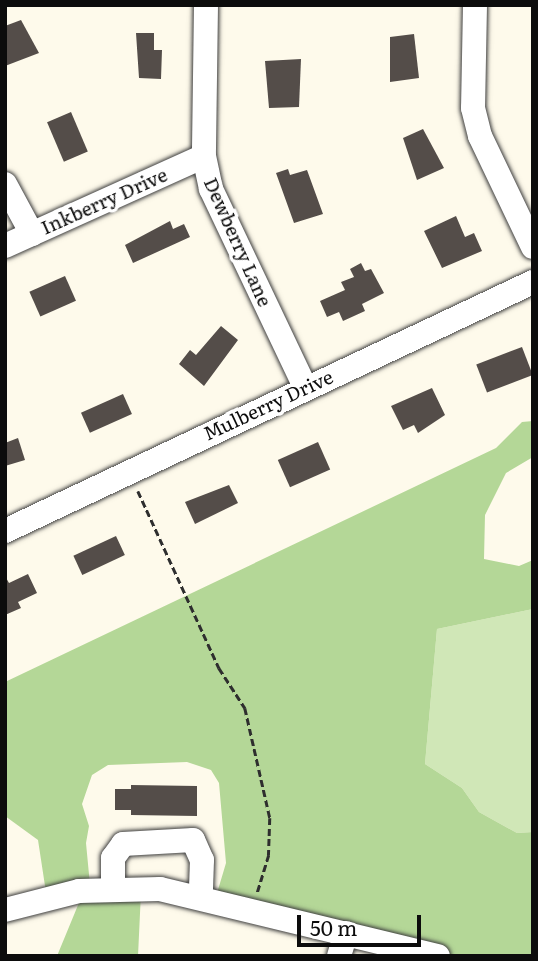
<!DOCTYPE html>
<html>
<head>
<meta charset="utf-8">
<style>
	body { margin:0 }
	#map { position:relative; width:538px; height:961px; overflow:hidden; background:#fefaeb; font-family:Literata,serif }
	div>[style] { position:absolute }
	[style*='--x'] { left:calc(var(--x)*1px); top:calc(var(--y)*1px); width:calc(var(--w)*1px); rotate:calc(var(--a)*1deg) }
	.green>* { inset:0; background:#d0e7b7 }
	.forest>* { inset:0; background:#b4d797 }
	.building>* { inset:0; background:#544d49; transform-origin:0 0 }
	.path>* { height:2.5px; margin-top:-1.25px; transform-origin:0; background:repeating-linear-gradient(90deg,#2e2e2e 0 7px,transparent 0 10.5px) }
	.roads { filter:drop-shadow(0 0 2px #3f3f3f) drop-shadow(0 0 2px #3f3f3f) }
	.minor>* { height:24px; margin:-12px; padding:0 12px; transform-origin:12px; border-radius:12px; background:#fff }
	span { translate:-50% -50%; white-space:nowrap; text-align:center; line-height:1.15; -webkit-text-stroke:7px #fff; paint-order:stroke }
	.street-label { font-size:19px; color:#0c0c0c }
	.frame { position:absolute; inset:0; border:7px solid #0c0c0c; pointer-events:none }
	.scale { position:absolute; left:297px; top:915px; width:124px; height:32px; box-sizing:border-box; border:4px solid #0c0c0c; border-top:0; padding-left:9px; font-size:21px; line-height:24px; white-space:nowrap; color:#0c0c0c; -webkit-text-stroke:5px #fff; paint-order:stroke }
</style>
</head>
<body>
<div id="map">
	<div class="green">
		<div style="clip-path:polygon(533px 609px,533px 832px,517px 833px,479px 812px,462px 788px,425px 764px,437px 629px)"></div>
	</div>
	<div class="forest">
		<div style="clip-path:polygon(533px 421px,533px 457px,506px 473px,485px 515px,484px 559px,519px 566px,533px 560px,533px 609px,437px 629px,425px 764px,462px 788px,479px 812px,517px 833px,533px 832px,533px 956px,428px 956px,215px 900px,226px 863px,219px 783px,211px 770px,187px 762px,108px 765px,92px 775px,82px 804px,89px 826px,86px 843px,90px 885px,141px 892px,138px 956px,57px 956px,83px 893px,47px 899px,38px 840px,5px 816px,5px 682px,496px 448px,522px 422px)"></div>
	</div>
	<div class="building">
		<div style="clip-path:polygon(21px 20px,39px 53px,5px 66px,5px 26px)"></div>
		<div style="clip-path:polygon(136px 33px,154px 33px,154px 50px,162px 50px,161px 79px,139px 78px)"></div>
		<div style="clip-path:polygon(414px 34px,419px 78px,390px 82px,390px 37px)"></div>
		<div style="clip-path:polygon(301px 59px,299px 107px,269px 108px,265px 61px)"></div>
		<div style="left:71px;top:112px;width:43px;height:26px;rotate:67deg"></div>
		<div style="clip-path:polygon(423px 129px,444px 168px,417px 180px,403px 138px)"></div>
		<div style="clip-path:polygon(288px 169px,290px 175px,307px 170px,323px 214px,294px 223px,276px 173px)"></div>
		<div style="clip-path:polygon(456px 216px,465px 237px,474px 233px,482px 251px,442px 268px,424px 231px)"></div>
		<div style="clip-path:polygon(170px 221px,173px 229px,184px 224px,190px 237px,133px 263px,125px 245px)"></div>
		<div style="clip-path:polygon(361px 263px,365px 271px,371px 269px,384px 293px,362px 304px,365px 311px,343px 321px,339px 312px,327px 317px,320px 301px,345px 290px,341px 282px,354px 277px,350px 269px)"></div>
		<div style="left:65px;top:276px;width:27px;height:39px;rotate:66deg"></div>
		<div style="clip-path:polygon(221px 326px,238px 340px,204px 386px,179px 364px,190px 350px,196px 355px)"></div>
		<div style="left:522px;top:347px;width:30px;height:49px;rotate:69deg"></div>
		<div style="clip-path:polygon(432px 388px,445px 415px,418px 433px,414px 425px,403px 430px,391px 406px)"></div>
		<div style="left:123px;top:394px;width:22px;height:46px;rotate:66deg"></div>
		<div style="clip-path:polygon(18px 438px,25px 460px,5px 466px,5px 443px)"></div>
		<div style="left:318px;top:442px;width:30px;height:44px;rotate:66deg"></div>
		<div style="clip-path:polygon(229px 485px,238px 503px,195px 524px,185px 502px)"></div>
		<div style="left:116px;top:536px;width:21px;height:47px;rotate:65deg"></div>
		<div style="clip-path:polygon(28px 574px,37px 593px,18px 602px,21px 608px,5px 615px,5px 576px,9px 583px)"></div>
		<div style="clip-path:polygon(131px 785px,197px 786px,197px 816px,131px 815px,131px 810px,115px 810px,115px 789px,131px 789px)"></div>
	</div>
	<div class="path">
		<div style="--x:138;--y:491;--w:195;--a:65.4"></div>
		<div style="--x:219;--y:668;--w:48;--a:57"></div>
		<div style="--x:245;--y:708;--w:113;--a:77.2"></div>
		<div style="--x:270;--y:818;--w:37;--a:92"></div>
		<div style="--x:269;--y:855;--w:39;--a:107"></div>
	</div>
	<div class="roads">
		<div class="minor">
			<div style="--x:206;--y:5;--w:151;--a:90.8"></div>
			<div style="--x:204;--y:156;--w:34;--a:78"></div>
			<div style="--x:211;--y:189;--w:219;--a:64.6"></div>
			<div style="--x:475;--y:5;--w:103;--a:91.1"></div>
			<div style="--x:473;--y:108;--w:29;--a:76"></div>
			<div style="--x:480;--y:136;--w:123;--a:64.5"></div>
			<div style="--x:5;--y:184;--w:57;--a:61.6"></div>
			<div style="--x:5;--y:246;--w:218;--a:-24.3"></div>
			<div style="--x:5;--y:531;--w:584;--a:-25.25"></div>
			<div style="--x:113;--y:889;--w:31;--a:-90"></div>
			<div style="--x:113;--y:858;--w:17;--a:-54"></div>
			<div style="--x:123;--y:844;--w:70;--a:-3.3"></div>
			<div style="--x:193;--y:840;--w:22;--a:66"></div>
			<div style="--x:202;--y:860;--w:36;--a:92"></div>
			<div style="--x:5;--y:910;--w:76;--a:-14.4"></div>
			<div style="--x:79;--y:891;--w:81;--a:-1.4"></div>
			<div style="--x:160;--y:889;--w:286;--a:13.6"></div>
			<div style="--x:339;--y:956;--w:24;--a:-73"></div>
		</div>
	</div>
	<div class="street-label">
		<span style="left:104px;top:201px;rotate:-24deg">Inkberry Drive</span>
		<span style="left:238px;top:242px;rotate:66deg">Dewberry Lane</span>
		<span style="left:268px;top:405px;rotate:-25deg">Mulberry Drive</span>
	</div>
	<div class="frame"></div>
	<div class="scale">50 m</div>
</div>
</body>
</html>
